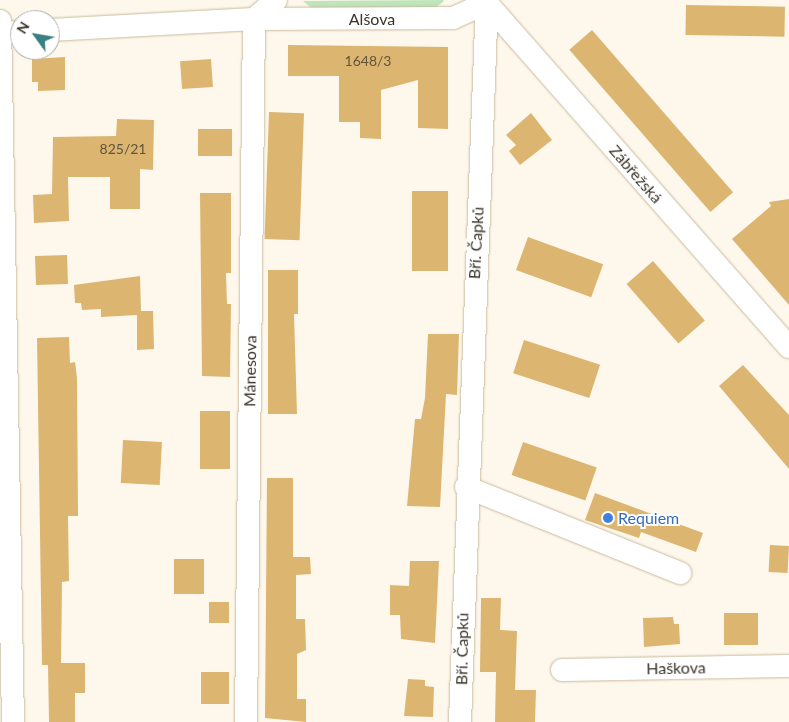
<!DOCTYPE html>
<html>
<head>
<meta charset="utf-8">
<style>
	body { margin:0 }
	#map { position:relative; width:789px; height:722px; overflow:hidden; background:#fef8ec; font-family:Lato,sans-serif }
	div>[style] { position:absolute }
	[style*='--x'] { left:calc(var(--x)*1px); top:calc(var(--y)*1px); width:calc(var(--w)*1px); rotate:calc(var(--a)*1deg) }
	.green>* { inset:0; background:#bfe5bb }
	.building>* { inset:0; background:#dcb571; transform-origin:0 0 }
	.roads { filter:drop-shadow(0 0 1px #caba9e) drop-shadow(0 0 1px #caba9e) }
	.minor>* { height:22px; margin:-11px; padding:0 11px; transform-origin:11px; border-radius:11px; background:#fff }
	.dots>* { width:14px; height:14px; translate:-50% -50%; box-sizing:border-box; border:2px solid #fff; border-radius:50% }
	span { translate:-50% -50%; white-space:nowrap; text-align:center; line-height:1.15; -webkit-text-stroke:4px #fff; paint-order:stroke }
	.number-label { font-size:14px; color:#62543b }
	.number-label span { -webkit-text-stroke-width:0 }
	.street-label { font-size:16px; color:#3a3429 }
	.shop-label { font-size:16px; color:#366cbe }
	.left { translate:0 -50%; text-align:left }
	.north { position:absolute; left:10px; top:10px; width:50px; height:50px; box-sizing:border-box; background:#fff; border:1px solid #b0aea9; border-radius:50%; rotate:302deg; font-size:14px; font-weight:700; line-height:20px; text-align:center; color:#3a3429 }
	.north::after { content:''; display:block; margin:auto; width:18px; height:22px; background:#388083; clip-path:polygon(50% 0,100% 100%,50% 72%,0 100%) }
</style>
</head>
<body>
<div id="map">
	<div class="green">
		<div style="clip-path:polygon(303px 1px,443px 0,444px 1px,430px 12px,317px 13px)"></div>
	</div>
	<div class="building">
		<div style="left:686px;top:5px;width:99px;height:30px;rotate:1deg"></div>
		<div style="left:592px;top:30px;width:215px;height:30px;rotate:49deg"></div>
		<div style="clip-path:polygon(288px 45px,448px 47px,448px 129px,418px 128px,418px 80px,381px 90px,381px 139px,360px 138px,360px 122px,339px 122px,339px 76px,288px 76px)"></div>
		<div style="clip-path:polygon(65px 57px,65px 90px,38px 91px,38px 82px,32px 82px,32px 59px)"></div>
		<div style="left:211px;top:59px;width:28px;height:31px;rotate:86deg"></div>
		<div style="left:269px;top:112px;width:35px;height:127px;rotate:2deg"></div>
		<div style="clip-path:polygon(531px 113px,552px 140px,520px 165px,509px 151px,516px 145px,506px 135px)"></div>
		<div style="clip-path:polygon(117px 119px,154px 120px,153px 170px,140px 169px,140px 209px,110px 209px,110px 177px,68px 177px,69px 221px,34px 223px,33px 195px,52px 194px,53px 137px,116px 136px)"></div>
		<div style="left:198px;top:129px;width:34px;height:27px"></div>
		<div style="left:412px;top:191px;width:36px;height:80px"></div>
		<div style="clip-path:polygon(200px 193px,231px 193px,231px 273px,226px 273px,227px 304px,231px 304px,230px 377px,202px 376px)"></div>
		<div style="clip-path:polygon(789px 199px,789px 305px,732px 239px,771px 206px,769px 202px)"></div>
		<div style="left:528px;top:237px;width:80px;height:35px;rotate:20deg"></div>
		<div style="left:67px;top:255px;width:29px;height:32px;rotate:88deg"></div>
		<div style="left:653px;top:261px;width:79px;height:35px;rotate:49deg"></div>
		<div style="clip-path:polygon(268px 270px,298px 270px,298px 314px,294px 314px,297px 414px,268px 414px)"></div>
		<div style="clip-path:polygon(140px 276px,141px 311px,153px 311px,154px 349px,137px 350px,137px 315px,101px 317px,101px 309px,82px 310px,81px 303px,75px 303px,74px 285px)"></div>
		<div style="clip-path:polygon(428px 334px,459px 334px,457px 395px,446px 394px,440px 507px,407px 506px,415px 419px,421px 419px,425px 398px)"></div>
		<div style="clip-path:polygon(69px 337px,70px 363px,75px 362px,77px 378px,78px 516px,68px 516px,69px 581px,62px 582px,61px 663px,85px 663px,85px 693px,75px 693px,75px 722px,49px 722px,48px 665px,42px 665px,37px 338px)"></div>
		<div style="left:524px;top:340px;width:80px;height:35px;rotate:18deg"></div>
		<div style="clip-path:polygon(743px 365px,789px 415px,789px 469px,719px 386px)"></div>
		<div style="left:200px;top:411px;width:30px;height:58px"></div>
		<div style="left:123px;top:440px;width:39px;height:43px;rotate:3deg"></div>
		<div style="left:523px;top:442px;width:78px;height:35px;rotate:19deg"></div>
		<div style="clip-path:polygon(267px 478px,293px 478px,293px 557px,310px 557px,311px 574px,296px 575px,296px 619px,305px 619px,306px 650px,297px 654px,297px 699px,306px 699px,306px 722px,265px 718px)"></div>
		<div style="clip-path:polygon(595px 493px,703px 533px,696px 552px,641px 532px,639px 538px,585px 520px)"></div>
		<div style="left:770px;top:545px;width:19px;height:27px;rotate:3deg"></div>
		<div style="left:174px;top:559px;width:30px;height:35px"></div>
		<div style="clip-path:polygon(410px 561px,439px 561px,435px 643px,401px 639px,400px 615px,390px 615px,390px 585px,409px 586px)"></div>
		<div style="clip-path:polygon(481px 598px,501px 598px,500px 630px,517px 631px,515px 690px,536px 690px,535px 722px,495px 722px,496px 672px,480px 672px)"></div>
		<div style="left:209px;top:602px;width:20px;height:21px"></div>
		<div style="left:758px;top:613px;width:32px;height:34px;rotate:90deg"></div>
		<div style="clip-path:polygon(673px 617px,674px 624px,679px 624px,680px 644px,644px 647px,643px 618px)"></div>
		<div style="left:201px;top:672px;width:28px;height:32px"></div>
		<div style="clip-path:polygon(408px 679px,425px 680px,425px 686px,434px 687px,433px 717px,404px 716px)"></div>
	</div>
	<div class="roads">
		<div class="minor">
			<div style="--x:484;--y:0;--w:462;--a:48.7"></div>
			<div style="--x:0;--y:21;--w:701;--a:88.94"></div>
			<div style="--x:50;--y:30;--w:204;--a:-3.1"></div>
			<div style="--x:254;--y:19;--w:29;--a:-41"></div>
			<div style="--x:0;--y:33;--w:20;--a:-3"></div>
			<div style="--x:466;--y:487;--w:231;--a:21.9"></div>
			<div style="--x:562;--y:670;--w:227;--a:-1"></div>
			<div style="--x:246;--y:722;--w:703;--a:-89.35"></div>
			<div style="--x:254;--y:19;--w:199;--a:-0.3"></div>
			<div style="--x:453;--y:18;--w:37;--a:-24"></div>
			<div style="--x:460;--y:722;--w:723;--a:-87.86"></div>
		</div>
	</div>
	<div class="dots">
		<div style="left:608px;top:518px;background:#3f7fe0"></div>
	</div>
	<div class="number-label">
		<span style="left:368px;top:61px">1648/3</span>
		<span style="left:123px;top:149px">825/21</span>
	</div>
	<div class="street-label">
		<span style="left:372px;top:19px">Alšova</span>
		<span style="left:636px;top:174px;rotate:49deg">Zábřežská</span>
		<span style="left:476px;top:243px;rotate:-87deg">Bří. Čapků</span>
		<span style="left:250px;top:371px;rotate:-89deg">Mánesova</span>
		<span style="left:462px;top:649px;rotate:-89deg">Bří. Čapků</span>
		<span style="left:676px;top:668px;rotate:-1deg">Haškova</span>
	</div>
	<div class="shop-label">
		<span class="left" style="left:618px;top:518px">Requiem</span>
	</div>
	<div class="north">N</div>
</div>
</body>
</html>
